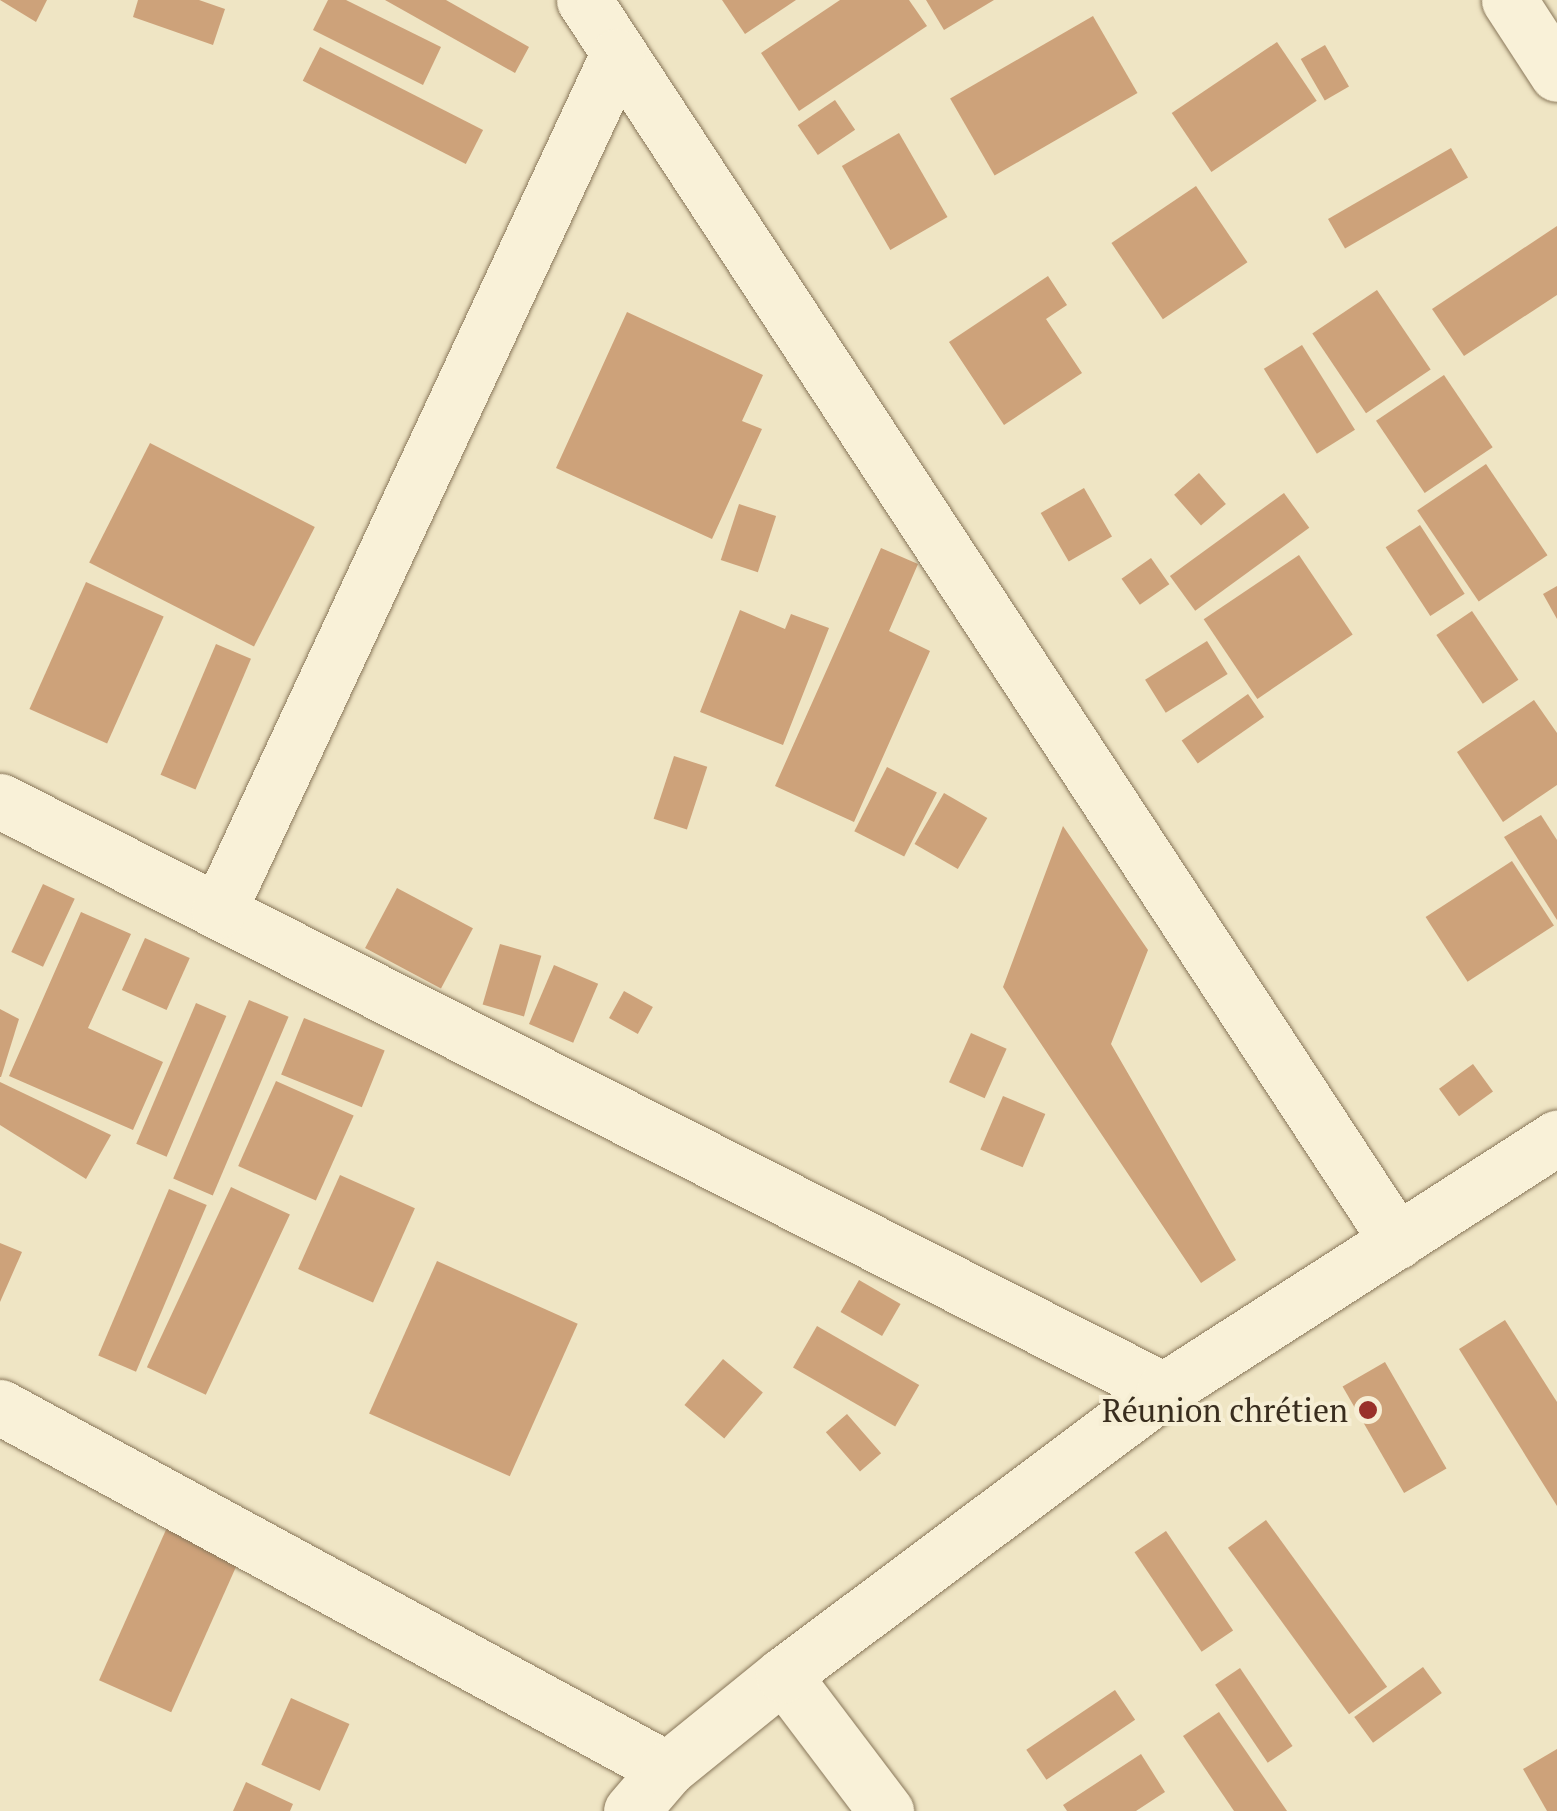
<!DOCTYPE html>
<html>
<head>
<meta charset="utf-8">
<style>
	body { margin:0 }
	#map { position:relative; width:1557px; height:1811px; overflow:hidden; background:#efe5c4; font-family:"PT Serif",serif }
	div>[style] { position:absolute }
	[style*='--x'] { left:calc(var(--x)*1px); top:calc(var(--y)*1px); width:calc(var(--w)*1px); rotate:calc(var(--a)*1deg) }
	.building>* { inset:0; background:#cda27a; transform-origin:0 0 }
	.roads { filter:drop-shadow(0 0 2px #89775a) drop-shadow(0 0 2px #89775a) }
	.minor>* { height:55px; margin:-27.5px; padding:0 27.5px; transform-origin:27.5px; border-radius:27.5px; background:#f9f1d8 }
	.dots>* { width:28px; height:28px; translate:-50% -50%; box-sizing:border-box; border:5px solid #f6eed4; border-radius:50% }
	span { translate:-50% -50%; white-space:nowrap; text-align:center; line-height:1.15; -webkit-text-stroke:8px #f6eed4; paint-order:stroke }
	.poi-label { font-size:32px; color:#392d1e }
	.right { translate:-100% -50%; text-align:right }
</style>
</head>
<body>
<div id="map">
	<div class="building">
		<div style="clip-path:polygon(0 0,47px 0,36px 22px)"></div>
		<div style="clip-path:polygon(138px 0,199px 0,225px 9px,213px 45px,133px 17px)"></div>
		<div style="clip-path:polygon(328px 0,346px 0,441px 47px,423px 85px,313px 30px)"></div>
		<div style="clip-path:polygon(385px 0,446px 0,529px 47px,515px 73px)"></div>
		<div style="clip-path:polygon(722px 0,796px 0,745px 34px)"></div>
		<div style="clip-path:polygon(840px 0,909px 0,927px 26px,799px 111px,761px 53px)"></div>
		<div style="clip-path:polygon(926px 0,994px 0,944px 30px)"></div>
		<div style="left:1093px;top:16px;width:89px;height:165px;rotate:60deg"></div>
		<div style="left:1277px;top:42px;width:71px;height:127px;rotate:56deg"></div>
		<div style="left:1325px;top:45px;width:48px;height:28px;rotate:60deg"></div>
		<div style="left:320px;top:47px;width:183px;height:38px;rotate:27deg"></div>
		<div style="left:835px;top:100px;width:36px;height:45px;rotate:56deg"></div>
		<div style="left:899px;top:133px;width:97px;height:66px;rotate:60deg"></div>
		<div style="left:1451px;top:148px;width:34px;height:142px;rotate:60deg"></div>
		<div style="left:1196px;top:186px;width:92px;height:102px;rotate:56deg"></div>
		<div style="clip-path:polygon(1557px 226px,1557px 295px,1464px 356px,1432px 309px)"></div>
		<div style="clip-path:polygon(1048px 276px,1067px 305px,1046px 319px,1082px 373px,1004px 425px,949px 342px)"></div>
		<div style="left:1377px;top:290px;width:96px;height:78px;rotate:56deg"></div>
		<div style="clip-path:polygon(627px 312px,763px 375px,742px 421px,762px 429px,712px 539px,556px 468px)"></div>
		<div style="left:1302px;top:345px;width:100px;height:45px;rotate:58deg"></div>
		<div style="left:1444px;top:375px;width:87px;height:82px;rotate:56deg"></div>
		<div style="left:150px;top:443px;width:185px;height:134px;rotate:27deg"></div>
		<div style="left:1486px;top:464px;width:110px;height:83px;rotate:56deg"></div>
		<div style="left:1199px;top:473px;width:41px;height:33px;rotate:49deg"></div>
		<div style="left:1084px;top:488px;width:56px;height:50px;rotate:60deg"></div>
		<div style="left:1284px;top:493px;width:43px;height:141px;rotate:54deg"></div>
		<div style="left:739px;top:504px;width:39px;height:59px;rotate:18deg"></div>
		<div style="left:1420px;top:525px;width:82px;height:41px;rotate:57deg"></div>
		<div style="clip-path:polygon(881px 548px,918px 564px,889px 631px,930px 651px,854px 822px,775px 786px)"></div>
		<div style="left:1299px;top:555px;width:96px;height:115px;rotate:56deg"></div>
		<div style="left:1151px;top:558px;width:32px;height:36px;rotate:55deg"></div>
		<div style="left:86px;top:582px;width:85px;height:139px;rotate:24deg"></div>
		<div style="clip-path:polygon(1557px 586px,1557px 619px,1543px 594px)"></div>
		<div style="clip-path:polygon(740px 610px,785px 629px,791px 614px,829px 628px,783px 745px,700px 712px)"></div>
		<div style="left:1472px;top:611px;width:83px;height:43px;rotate:56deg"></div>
		<div style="left:1207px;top:641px;width:39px;height:73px;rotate:58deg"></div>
		<div style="left:216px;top:644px;width:38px;height:142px;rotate:23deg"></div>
		<div style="left:1248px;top:694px;width:28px;height:81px;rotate:55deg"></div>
		<div style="clip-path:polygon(1534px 700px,1557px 733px,1557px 785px,1503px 822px,1457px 752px)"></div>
		<div style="left:674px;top:756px;width:35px;height:66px;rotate:18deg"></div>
		<div style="left:887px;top:767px;width:56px;height:72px;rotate:27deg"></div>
		<div style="left:944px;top:793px;width:50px;height:59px;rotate:30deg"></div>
		<div style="clip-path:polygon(1541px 815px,1557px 840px,1557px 920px,1504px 837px)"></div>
		<div style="clip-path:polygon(1063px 826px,1148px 950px,1111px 1044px,1236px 1260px,1201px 1283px,1003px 987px)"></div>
		<div style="left:1512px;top:861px;width:77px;height:103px;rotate:57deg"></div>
		<div style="left:43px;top:884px;width:35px;height:75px;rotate:25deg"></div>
		<div style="left:397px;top:888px;width:86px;height:68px;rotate:28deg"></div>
		<div style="clip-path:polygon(81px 912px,131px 934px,88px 1028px,163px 1062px,133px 1130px,9px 1076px)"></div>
		<div style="left:145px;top:938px;width:49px;height:57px;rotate:24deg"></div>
		<div style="left:500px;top:944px;width:43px;height:63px;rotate:16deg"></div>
		<div style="left:554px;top:965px;width:48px;height:64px;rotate:23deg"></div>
		<div style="left:624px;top:991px;width:33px;height:31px;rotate:29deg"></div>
		<div style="left:249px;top:1000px;width:43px;height:194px;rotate:23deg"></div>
		<div style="left:196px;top:1003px;width:33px;height:153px;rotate:23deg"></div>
		<div style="clip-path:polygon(0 1009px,19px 1019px,1px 1077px,0 1077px)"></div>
		<div style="left:304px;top:1018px;width:87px;height:61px;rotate:22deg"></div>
		<div style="left:971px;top:1033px;width:39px;height:54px;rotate:24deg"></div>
		<div style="left:1473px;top:1064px;width:34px;height:42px;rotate:54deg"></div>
		<div style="left:276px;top:1081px;width:85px;height:93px;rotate:24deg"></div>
		<div style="clip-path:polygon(0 1082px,111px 1135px,86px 1179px,0 1125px)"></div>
		<div style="left:1003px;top:1096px;width:46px;height:58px;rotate:23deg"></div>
		<div style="left:340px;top:1175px;width:82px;height:103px;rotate:24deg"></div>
		<div style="left:231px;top:1187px;width:65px;height:199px;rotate:25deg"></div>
		<div style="left:169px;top:1189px;width:41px;height:181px;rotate:23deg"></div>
		<div style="clip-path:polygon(0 1243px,22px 1252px,0 1302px)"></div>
		<div style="left:437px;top:1261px;width:154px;height:167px;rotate:24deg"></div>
		<div style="left:859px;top:1280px;width:48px;height:37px;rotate:30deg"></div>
		<div style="clip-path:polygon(1505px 1320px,1557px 1402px,1557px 1506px,1459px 1349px)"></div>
		<div style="left:817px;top:1326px;width:118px;height:48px;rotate:30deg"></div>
		<div style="left:723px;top:1359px;width:52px;height:60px;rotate:40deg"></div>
		<div style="left:1385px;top:1362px;width:123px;height:49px;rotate:60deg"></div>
		<div style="left:847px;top:1414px;width:52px;height:28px;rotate:49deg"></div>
		<div style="left:1266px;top:1520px;width:206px;height:47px;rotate:54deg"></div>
		<div style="left:169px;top:1523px;width:79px;height:172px;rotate:24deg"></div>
		<div style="left:1166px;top:1531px;width:120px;height:38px;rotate:56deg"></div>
		<div style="left:1423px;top:1667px;width:32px;height:85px;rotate:54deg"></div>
		<div style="left:1240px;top:1668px;width:94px;height:30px;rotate:56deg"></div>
		<div style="left:1115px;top:1690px;width:36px;height:107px;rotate:56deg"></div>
		<div style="left:291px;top:1698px;width:64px;height:73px;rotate:24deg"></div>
		<div style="clip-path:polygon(1219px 1712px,1287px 1811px,1234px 1811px,1183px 1736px)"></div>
		<div style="clip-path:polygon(1557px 1749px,1557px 1811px,1547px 1811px,1523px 1769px)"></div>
		<div style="clip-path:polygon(1141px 1754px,1165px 1792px,1136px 1811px,1067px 1811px,1063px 1805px)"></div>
		<div style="clip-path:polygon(246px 1782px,293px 1804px,290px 1811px,233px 1811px)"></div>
	</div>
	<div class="roads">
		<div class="minor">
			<div style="--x:584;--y:0;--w:1484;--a:56.77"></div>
			<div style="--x:1509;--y:0;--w:88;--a:57"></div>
			<div style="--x:0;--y:801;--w:1305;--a:26.84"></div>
			<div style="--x:219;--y:910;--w:942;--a:-65.01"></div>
			<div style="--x:0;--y:1407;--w:759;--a:28.49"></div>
			<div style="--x:783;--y:1675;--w:171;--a:52.9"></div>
			<div style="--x:631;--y:1811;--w:55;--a:-49.4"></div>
			<div style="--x:667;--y:1769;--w:149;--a:-39"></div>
			<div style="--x:783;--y:1675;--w:476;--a:-36.8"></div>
			<div style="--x:1164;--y:1390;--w:467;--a:-32.7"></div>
		</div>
	</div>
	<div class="dots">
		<div style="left:1368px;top:1410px;background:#99312a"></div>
	</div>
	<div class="poi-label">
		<span class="right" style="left:1348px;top:1410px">Réunion chrétien</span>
	</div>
</div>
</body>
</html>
